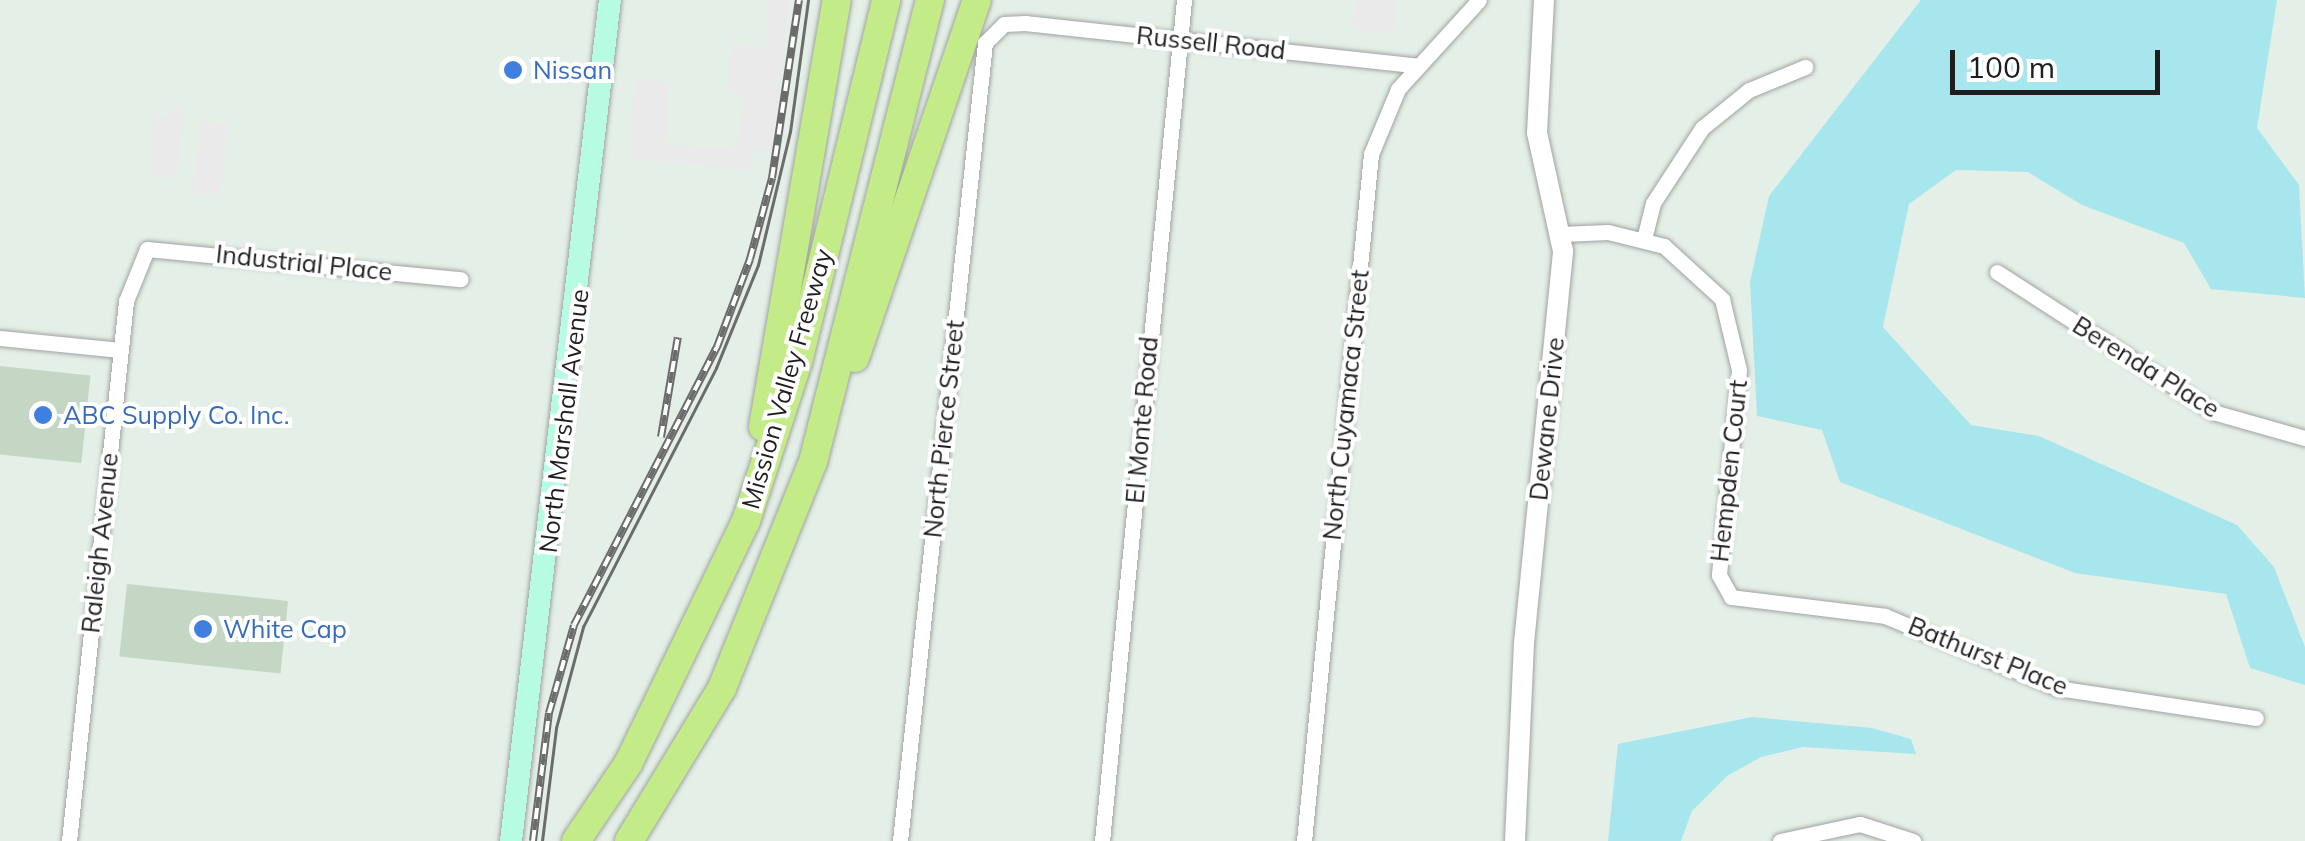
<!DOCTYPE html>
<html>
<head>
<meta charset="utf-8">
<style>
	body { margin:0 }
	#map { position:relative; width:2305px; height:841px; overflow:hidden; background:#e4f0e7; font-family:Mulish,sans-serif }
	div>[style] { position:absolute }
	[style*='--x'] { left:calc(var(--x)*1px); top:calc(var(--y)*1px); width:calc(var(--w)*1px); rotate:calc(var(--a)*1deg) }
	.grass>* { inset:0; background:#a7e6ec }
	.parking>* { inset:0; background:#eaeaea; transform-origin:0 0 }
	.building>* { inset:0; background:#c4d6c4; transform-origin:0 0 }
	.roads { filter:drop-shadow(0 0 2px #a2a2a2) drop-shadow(0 0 2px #a2a2a2) }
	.minor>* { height:15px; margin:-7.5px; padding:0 7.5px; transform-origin:7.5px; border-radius:7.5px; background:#fff }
	.tertiary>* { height:20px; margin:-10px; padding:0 10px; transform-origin:10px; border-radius:10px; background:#fff }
	.secondary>* { height:22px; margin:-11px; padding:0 11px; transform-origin:11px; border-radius:11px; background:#b5fce2 }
	.motorway>* { height:28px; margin:-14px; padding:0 14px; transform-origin:14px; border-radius:14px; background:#c3eb87 }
	.tram>* { height:2.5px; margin:-1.25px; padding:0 1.25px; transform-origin:1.25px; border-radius:1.25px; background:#6c6c6c }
	.rail>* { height:8px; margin-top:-4px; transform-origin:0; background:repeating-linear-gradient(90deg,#fff 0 11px,#6c6c6c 0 22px); box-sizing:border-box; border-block:2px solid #6c6c6c }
	.dots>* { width:28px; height:28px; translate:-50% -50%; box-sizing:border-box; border:5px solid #fff; border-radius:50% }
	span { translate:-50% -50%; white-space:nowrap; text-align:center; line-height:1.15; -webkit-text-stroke:8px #fff; paint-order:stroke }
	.street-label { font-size:25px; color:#1e1e1e }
	.shop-label { font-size:25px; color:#366cbe }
	.left { translate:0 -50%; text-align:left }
	.scale { position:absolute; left:1950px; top:50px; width:210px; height:45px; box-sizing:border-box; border:5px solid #1e1e1e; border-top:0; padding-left:12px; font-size:30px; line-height:35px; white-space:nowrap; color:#1e1e1e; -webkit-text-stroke:8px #fff; paint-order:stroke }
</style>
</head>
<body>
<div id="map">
	<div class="grass">
		<div style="clip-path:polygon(1921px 0,2277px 0,2257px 128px,2299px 185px,2305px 298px,2211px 289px,2184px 243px,2082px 205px,2028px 172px,1956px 170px,1909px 204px,1883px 327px,1971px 425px,2039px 436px,2237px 525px,2274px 567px,2305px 647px,2305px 685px,2250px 668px,2226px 594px,2075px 573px,1840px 482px,1822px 430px,1757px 416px,1750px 282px,1769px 196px)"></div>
		<div style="clip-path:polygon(1752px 717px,1872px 728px,1911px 739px,1916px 754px,1803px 747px,1761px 757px,1727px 776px,1692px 811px,1681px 841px,1608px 841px,1618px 744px)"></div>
	</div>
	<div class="parking">
		<div style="clip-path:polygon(768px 0,790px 0,772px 151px,754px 149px,751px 170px,629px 158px,636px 80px,669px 82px,666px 145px,737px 149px,743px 100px,729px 88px,731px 44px,766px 47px)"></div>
		<div style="clip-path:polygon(1356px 0,1396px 0,1394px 33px,1352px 29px)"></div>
		<div style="clip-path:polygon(171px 109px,184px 110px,177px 178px,149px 175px,155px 114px,170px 116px)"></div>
		<div style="left:200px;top:121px;width:28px;height:72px;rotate:6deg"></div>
	</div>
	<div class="building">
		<div style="left:0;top:366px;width:91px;height:88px;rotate:6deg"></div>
		<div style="left:127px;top:584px;width:162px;height:73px;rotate:6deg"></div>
	</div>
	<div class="roads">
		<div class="minor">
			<div style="--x:1561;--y:234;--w:47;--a:-2.4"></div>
			<div style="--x:1608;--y:232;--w:58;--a:14"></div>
			<div style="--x:1664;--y:246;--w:79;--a:42.4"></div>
			<div style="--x:1722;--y:299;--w:73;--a:76.5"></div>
			<div style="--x:1739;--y:370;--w:206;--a:95.6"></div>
			<div style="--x:1719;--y:575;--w:25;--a:61"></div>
			<div style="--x:1731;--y:597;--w:155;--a:7"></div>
			<div style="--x:1885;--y:616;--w:186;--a:22.7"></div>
			<div style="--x:2057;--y:688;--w:201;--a:8.6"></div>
			<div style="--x:1644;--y:239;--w:37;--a:-76"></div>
			<div style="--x:1653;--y:203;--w:90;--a:-56.8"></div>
			<div style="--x:1702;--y:128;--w:60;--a:-39"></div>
			<div style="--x:1749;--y:90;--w:61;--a:-22.3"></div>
			<div style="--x:1997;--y:272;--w:257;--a:32.9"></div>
			<div style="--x:2213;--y:412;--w:96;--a:15.8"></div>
			<div style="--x:0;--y:338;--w:121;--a:5.7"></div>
			<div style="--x:69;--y:841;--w:543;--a:-83.97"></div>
			<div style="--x:126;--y:301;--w:56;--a:-68"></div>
			<div style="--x:147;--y:249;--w:315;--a:5.5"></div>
			<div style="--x:900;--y:841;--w:803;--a:-83.92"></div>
			<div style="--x:985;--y:43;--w:27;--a:-45"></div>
			<div style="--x:1004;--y:24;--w:21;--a:-3"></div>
			<div style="--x:1025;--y:23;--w:395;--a:6.2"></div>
			<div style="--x:1102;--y:841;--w:845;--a:-84.43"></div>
			<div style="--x:1304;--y:841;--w:690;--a:-84.43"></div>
			<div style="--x:1371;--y:154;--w:70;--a:-67.4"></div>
			<div style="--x:1398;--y:89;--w:120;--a:-47.7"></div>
			<div style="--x:1780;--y:841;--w:82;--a:-12"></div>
			<div style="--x:1860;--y:824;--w:56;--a:17.8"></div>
		</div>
		<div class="tertiary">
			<div style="--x:1515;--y:841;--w:198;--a:-87.4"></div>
			<div style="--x:1524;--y:643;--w:394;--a:-84.3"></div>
			<div style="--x:1563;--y:251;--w:121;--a:-102.4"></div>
			<div style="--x:1537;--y:133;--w:133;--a:-87"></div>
		</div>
		<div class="secondary">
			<div style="--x:511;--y:841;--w:847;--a:-83.29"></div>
		</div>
		<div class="motorway">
			<div style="--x:855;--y:358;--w:378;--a:-71.2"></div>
			<div style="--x:763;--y:427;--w:433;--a:-80.2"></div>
			<div style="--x:576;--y:841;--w:93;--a:-56"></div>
			<div style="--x:628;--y:764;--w:270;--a:-64.1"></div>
			<div style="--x:746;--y:521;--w:167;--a:-71.9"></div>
			<div style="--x:798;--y:362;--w:373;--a:-76.3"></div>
			<div style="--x:629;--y:841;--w:179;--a:-58.7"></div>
			<div style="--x:722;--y:688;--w:244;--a:-68.1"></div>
			<div style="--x:813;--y:462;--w:477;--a:-75.8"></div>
		</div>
	</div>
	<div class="tram">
		<div style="--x:542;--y:841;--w:114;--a:-82.9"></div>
		<div style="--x:556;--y:728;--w:105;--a:-75"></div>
		<div style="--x:583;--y:627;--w:291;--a:-62.8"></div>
		<div style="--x:716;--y:368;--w:111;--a:-67.8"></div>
		<div style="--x:758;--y:265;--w:137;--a:-76.5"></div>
		<div style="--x:790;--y:132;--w:133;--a:-82.2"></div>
	</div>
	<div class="rail">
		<div style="--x:661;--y:437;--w:101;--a:-80.4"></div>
		<div style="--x:533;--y:841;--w:129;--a:-82.9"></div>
		<div style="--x:549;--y:713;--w:91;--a:-74.1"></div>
		<div style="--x:574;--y:625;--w:313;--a:-62.8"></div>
		<div style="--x:717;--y:347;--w:94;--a:-69.4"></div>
		<div style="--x:750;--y:259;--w:84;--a:-74.8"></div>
		<div style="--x:772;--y:178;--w:180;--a:-81.4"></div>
	</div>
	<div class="dots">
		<div style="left:513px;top:70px;background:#3f7fe0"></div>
		<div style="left:43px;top:415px;background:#3f7fe0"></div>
		<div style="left:203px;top:629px;background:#3f7fe0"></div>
	</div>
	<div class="street-label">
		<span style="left:1211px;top:43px;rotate:6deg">Russell Road</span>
		<span style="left:304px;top:263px;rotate:6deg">Industrial Place</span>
		<span style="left:2146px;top:367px;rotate:32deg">Berenda Place</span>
		<span style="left:787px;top:379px;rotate:-74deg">Mission Valley Freeway</span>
		<span style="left:1346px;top:405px;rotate:-84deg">North Cuyamaca Street</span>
		<span style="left:1547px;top:419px;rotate:-84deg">Dewane Drive</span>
		<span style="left:1142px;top:420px;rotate:-85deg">El Monte Road</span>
		<span style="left:564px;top:421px;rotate:-83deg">North Marshall Avenue</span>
		<span style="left:944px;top:429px;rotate:-84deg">North Pierce Street</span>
		<span style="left:1729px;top:471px;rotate:-84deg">Hempden Court</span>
		<span style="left:100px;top:543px;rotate:-84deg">Raleigh Avenue</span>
		<span style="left:1988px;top:656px;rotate:22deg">Bathurst Place</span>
	</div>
	<div class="shop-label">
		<span class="left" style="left:533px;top:70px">Nissan</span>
		<span class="left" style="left:63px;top:415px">ABC Supply Co. Inc.</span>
		<span class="left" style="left:223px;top:629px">White Cap</span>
	</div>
	<div class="scale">100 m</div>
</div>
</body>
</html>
